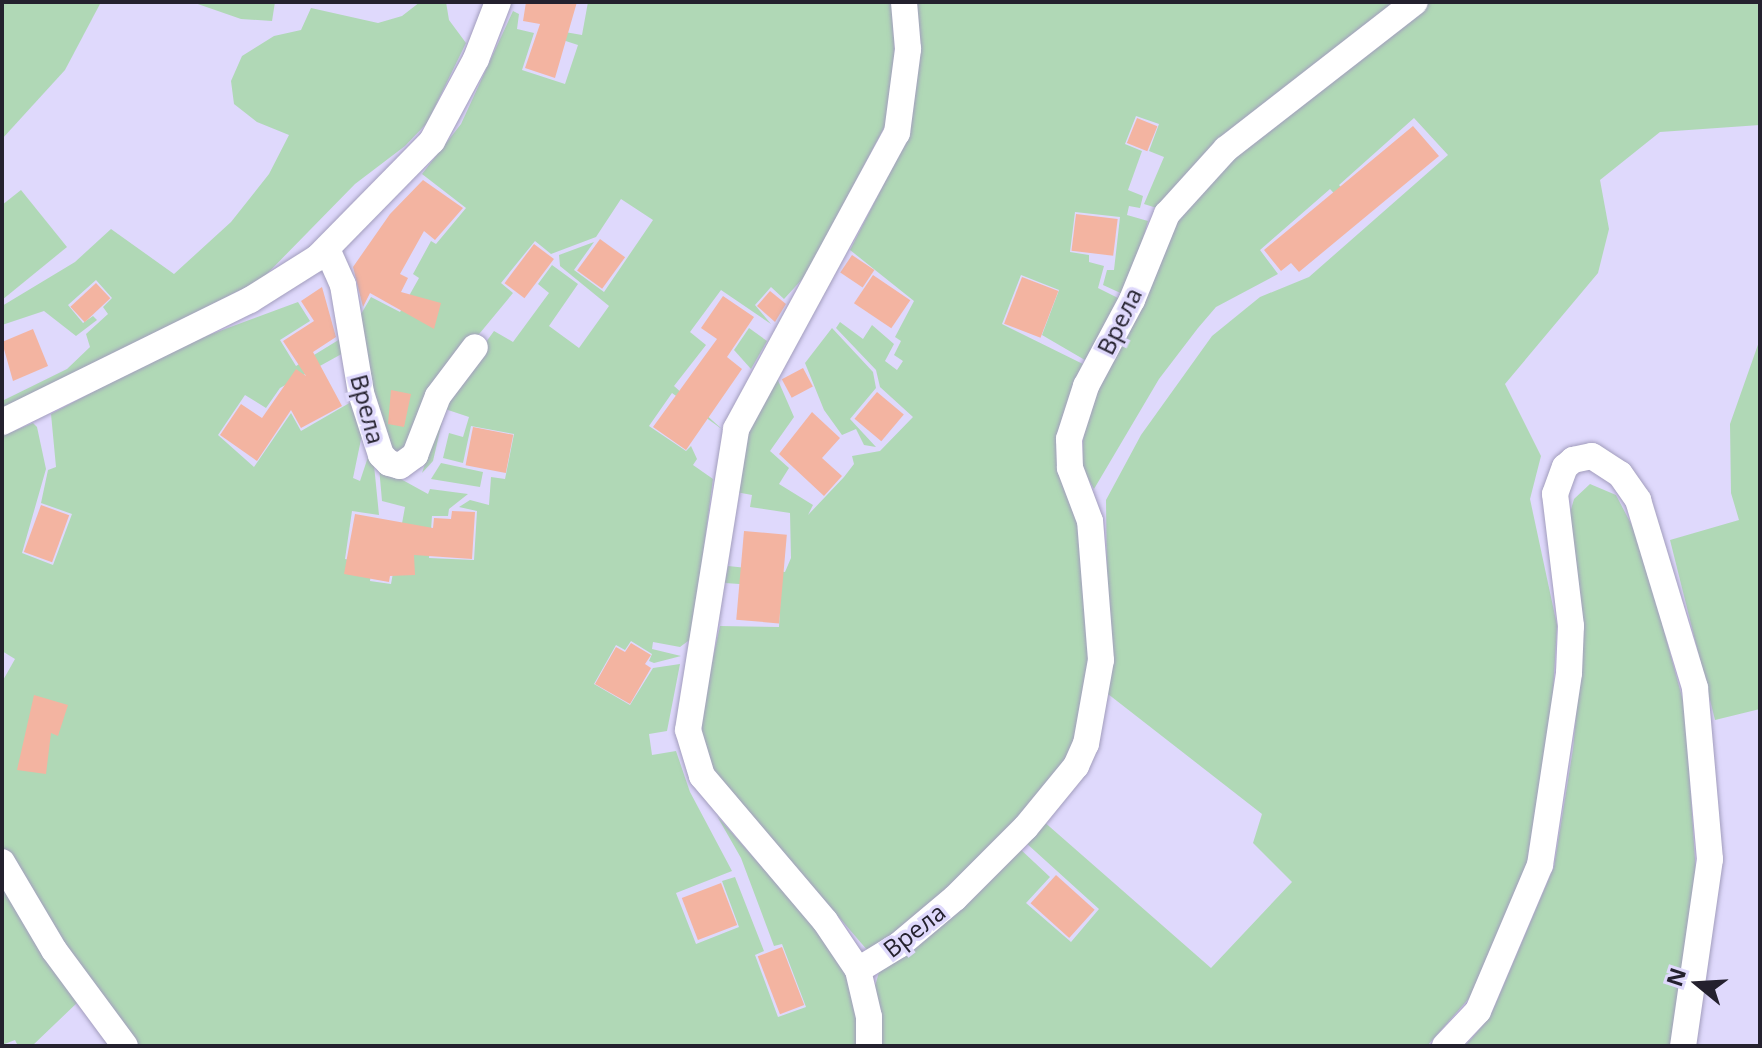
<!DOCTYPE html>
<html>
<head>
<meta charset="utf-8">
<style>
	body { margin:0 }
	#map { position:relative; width:1762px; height:1048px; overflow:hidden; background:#dfd9fc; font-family:"Open Sans",sans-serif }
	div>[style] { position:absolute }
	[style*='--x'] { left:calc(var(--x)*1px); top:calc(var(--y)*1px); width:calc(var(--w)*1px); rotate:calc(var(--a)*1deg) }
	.green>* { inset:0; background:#b0d8b6 }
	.building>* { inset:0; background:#f3b4a1; transform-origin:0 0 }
	.roads { filter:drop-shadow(0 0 2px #a29dbd) drop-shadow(0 0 2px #a29dbd) }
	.minor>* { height:26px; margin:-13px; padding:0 13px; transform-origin:13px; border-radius:13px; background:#fff }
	span { translate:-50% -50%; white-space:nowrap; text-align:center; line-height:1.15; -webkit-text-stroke:7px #dfd9fc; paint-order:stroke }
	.street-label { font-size:24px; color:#24212e }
	.frame { position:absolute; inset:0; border:4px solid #24212e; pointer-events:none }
	.north { position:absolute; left:1658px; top:944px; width:80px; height:80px; -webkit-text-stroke:6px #dfd9fc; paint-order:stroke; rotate:288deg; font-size:22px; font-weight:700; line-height:32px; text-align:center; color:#24212e }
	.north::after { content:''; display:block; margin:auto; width:28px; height:36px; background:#24212e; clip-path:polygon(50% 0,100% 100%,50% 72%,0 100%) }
</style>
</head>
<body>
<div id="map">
	<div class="green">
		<div style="clip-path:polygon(2px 2px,101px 2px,65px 70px,2px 139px)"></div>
		<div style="clip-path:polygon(192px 2px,275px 2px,272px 21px,241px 19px)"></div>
		<div style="clip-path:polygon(420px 2px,446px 2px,449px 20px,466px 43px,427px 123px,405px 146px,355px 184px,262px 279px,2px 410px,2px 401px,67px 369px,90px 347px,86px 334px,108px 314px,103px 307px,112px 298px,96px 280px,68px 305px,83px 323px,93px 316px,97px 320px,76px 336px,44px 311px,2px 325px,2px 306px,75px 262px,111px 229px,174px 274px,231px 222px,269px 174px,289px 135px,257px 122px,234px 104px,231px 81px,242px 56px,274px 36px,301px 30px,311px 8px,378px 23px,402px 16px)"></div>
		<div style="clip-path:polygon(588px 2px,892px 2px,895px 57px,886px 124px,806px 275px,784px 299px,771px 287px,755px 305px,771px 324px,721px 290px,690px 332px,706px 345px,674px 386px,723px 430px,672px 393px,649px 426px,686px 451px,691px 446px,697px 459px,693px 465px,713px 479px,692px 638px,680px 647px,653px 642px,652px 649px,681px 656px,654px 663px,649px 661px,652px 654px,631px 641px,625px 650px,616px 645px,594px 684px,630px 705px,653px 668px,680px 664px,667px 731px,649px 734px,652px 755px,676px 751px,690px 792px,732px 871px,676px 893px,696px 944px,739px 927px,722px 881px,735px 877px,764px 951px,755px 955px,778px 1017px,806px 1007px,782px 944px,774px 946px,741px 858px,717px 816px,873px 993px,879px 972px,1019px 848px,1050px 877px,1026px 903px,1071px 942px,1099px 909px,1025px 842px,1042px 820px,1211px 968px,1292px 882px,1253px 843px,1262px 814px,1108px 694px,1106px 500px,1141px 435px,1212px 336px,1260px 297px,1309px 277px,1448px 155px,1414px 118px,1339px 185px,1350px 199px,1344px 204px,1330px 189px,1260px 250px,1278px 274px,1216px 307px,1198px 328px,1159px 379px,1094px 489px,1082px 468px,1084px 421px,1182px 209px,1203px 181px,1426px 2px,1760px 2px,1760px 125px,1660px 132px,1600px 180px,1609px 229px,1598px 273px,1505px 384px,1541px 456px,1530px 499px,1557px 625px,1552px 711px,1527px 862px,1508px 917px,1472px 995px,1427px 1046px,130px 1046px,2px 853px,2px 682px,15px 659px,2px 651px,2px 436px,33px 423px,37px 427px,46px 469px,22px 553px,53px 565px,72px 514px,41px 503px,48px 470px,56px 467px,51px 414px,182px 345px,298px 302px,310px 321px,280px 340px,296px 366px,345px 336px,347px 351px,280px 388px,266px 408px,245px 395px,218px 435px,254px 467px,291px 413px,301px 431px,358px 398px,364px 425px,353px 478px,360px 481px,372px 445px,379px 515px,352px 511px,345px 559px,372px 564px,370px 581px,391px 584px,405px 507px,382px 501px,379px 467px,428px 494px,430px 489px,468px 494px,449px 509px,448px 516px,432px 516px,429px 558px,474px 560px,477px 511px,459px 507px,470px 500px,489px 505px,491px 477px,505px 479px,514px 434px,471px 426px,463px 463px,443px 458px,449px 433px,463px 437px,469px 417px,445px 409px,433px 461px,422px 473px,447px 396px,494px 331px,513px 342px,549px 293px,538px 284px,552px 265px,578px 284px,549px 326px,579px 348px,609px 306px,560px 266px,559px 255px,594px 242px,574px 270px,604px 292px,653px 220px,621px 199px,596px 237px,551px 254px,535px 241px,501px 283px,513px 293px,475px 339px,415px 442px,390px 456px,357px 321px,371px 297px,400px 312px,419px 278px,413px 274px,431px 241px,436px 244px,466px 208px,422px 174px,461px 124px,513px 11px,519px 14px,517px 29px,534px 33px,522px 70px,565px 84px,578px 45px,541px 33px,542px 28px,582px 35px)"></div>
		<div style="clip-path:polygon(916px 2px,1405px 2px,1163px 210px,1144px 204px,1164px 157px,1149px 151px,1159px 124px,1136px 116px,1125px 144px,1142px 151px,1128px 190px,1143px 196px,1140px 208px,1129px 206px,1127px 215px,1148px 221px,1127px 296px,1103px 285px,1107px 270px,1114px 270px,1120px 217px,1075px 212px,1070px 252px,1089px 255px,1089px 262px,1104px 266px,1098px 288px,1124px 301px,1090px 363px,1042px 335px,1059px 290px,1021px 275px,1002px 324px,1089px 367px,1081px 380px,1077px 510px,1092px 645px,1078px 750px,1047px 790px,898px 937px,868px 951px,711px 768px,701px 739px,703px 703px,720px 626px,779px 627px,781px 587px,725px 583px,728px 566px,785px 572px,791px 558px,790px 513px,750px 507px,752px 495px,736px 492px,747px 436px,777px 378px,794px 417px,770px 451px,789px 468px,779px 484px,813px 505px,808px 515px,844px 477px,854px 464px,852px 456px,880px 451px,913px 417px,880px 387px,876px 370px,836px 328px,840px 322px,863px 339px,872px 325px,894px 344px,885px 361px,897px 370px,903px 361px,894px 355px,901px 341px,895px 337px,914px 301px,850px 250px,909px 135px,920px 49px)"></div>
		<div style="clip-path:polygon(21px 190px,67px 247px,2px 300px,2px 205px)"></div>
		<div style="clip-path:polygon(749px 328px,767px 341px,751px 369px,734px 350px)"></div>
		<div style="clip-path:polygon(832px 328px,873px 372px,876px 388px,850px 419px,876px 447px,864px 445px,856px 429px,842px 435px,824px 410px,805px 363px)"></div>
		<div style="clip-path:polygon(1760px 339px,1760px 709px,1715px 720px,1670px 540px,1739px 520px,1731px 493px,1730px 424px)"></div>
		<div style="clip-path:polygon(441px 463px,483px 472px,480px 487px,431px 479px)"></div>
		<div style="clip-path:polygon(1590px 484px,1616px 495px,1639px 539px,1685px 708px,1696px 874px,1670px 1046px,1465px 1046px,1490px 1017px,1554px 867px,1573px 749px,1584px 627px,1570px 513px,1574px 499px)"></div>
		<div style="clip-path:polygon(2px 871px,79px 1001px,32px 1046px,18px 1046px,15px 1040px,2px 1045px)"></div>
	</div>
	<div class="building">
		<div style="clip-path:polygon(526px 2px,577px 2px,555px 78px,525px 68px,540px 24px,523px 21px)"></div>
		<div style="left:1137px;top:118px;width:22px;height:27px;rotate:22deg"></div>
		<div style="clip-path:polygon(1413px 126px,1439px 156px,1299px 272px,1291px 263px,1281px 271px,1264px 250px)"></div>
		<div style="clip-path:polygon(423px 180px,463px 208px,435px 240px,424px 231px,400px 274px,408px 278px,401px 292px,441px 303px,434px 329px,370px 293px,363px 307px,353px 267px,390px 214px)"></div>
		<div style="left:1076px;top:214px;width:42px;height:37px;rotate:7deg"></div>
		<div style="left:600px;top:239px;width:31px;height:39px;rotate:36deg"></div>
		<div style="left:534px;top:244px;width:25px;height:49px;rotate:37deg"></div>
		<div style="left:852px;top:255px;width:27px;height:21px;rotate:34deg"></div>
		<div style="left:873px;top:275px;width:45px;height:34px;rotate:34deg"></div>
		<div style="left:1022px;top:277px;width:39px;height:50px;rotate:21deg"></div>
		<div style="left:96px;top:283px;width:21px;height:35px;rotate:47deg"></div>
		<div style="clip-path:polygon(322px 287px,336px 337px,313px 352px,342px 406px,301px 428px,291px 410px,257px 461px,220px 435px,241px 404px,262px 418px,296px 369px,306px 376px,283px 341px,314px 321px,301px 301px)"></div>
		<div style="clip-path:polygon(770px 291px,786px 304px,775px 322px,757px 306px)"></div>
		<div style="clip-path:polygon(723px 296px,754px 317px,727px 357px,742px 369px,686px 450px,653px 427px,717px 339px,701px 328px)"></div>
		<div style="clip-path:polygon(33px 329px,48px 366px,13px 381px,2px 342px)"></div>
		<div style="left:803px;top:368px;width:21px;height:24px;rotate:62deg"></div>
		<div style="clip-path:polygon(391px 390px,411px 394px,404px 427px,388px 424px)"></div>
		<div style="left:877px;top:392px;width:35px;height:35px;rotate:40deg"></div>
		<div style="clip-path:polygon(812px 412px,840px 438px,822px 458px,842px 476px,824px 496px,779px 454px)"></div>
		<div style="left:473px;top:427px;width:41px;height:39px;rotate:11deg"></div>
		<div style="left:41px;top:505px;width:30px;height:50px;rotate:20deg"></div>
		<div style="clip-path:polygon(452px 511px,475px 512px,472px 559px,414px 555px,415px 575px,390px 576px,389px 582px,344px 574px,355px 514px,433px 528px,434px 518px,451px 519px)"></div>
		<div style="left:744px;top:531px;width:43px;height:89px;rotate:5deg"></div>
		<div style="clip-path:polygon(631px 643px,651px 655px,645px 664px,651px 668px,630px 704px,595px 684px,616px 647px,625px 652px)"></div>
		<div style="clip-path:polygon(34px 695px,68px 705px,58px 736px,51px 733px,46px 774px,17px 770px)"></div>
		<div style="left:1056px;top:875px;width:52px;height:38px;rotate:42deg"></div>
		<div style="left:721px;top:883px;width:45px;height:42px;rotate:69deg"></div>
		<div style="left:782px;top:947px;width:62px;height:26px;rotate:69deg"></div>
	</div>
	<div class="roads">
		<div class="minor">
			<div style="--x:327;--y:249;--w:39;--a:66"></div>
			<div style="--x:343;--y:285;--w:109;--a:80.5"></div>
			<div style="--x:361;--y:393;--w:65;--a:72.1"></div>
			<div style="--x:381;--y:455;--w:11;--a:45"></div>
			<div style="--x:389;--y:463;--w:11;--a:15"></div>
			<div style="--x:400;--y:466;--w:19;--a:-36"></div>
			<div style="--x:415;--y:455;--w:63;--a:-68.7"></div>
			<div style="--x:438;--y:396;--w:61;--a:-52.9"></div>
			<div style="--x:2;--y:422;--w:276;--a:-26.2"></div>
			<div style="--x:250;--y:300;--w:79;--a:-32.1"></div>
			<div style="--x:317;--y:258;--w:164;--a:-45.5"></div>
			<div style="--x:432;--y:141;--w:93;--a:-61.8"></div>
			<div style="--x:476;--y:59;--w:61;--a:-68.9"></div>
			<div style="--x:2;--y:862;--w:102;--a:59.4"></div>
			<div style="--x:54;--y:950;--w:119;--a:53.5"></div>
			<div style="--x:858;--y:970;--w:48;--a:-31.4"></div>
			<div style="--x:899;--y:945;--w:73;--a:-40"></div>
			<div style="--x:955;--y:898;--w:100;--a:-45"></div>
			<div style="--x:1026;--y:827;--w:79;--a:-50.7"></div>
			<div style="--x:1076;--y:766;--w:24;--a:-66"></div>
			<div style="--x:1086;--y:744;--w:85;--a:-79.9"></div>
			<div style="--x:1101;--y:660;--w:139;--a:-94.5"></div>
			<div style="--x:1090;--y:521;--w:57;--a:-110.7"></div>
			<div style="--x:1070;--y:468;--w:29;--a:-92"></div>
			<div style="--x:1069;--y:439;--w:56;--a:-72.2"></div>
			<div style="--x:1086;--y:386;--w:98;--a:-61.9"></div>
			<div style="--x:1132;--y:300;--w:93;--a:-67.9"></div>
			<div style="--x:1167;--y:214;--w:88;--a:-47.8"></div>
			<div style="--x:1226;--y:149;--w:239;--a:-37.9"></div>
			<div style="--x:869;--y:1046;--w:29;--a:-90"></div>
			<div style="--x:869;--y:1017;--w:48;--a:-103.2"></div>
			<div style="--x:858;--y:970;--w:59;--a:-124"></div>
			<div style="--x:825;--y:921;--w:190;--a:-130.3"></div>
			<div style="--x:702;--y:776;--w:48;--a:-106.9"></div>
			<div style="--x:688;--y:730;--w:305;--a:-80.9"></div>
			<div style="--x:736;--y:429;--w:337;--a:-61.5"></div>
			<div style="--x:897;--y:133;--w:85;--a:-82.5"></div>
			<div style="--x:908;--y:49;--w:47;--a:-94.9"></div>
			<div style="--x:1445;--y:1046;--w:48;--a:-46.7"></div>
			<div style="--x:1478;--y:1011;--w:159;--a:-67"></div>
			<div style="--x:1540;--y:865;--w:194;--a:-81.4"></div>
			<div style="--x:1569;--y:673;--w:47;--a:-87.6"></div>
			<div style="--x:1571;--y:626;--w:133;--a:-96.9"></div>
			<div style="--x:1555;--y:494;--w:29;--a:-70"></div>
			<div style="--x:1565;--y:467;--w:11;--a:-41"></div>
			<div style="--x:1573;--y:460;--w:19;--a:-12"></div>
			<div style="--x:1592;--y:456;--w:33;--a:33"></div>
			<div style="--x:1620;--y:474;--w:32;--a:55"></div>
			<div style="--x:1638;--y:500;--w:196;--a:73.1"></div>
			<div style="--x:1695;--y:688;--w:172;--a:85"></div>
			<div style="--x:1710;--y:859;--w:189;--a:98.2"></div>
		</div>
	</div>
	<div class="street-label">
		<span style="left:1119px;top:321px;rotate:-64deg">Врела</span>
		<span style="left:368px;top:409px;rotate:75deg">Врела</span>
		<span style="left:914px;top:930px;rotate:-38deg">Врела</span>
	</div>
	<div class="frame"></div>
	<div class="north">N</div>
</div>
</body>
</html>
